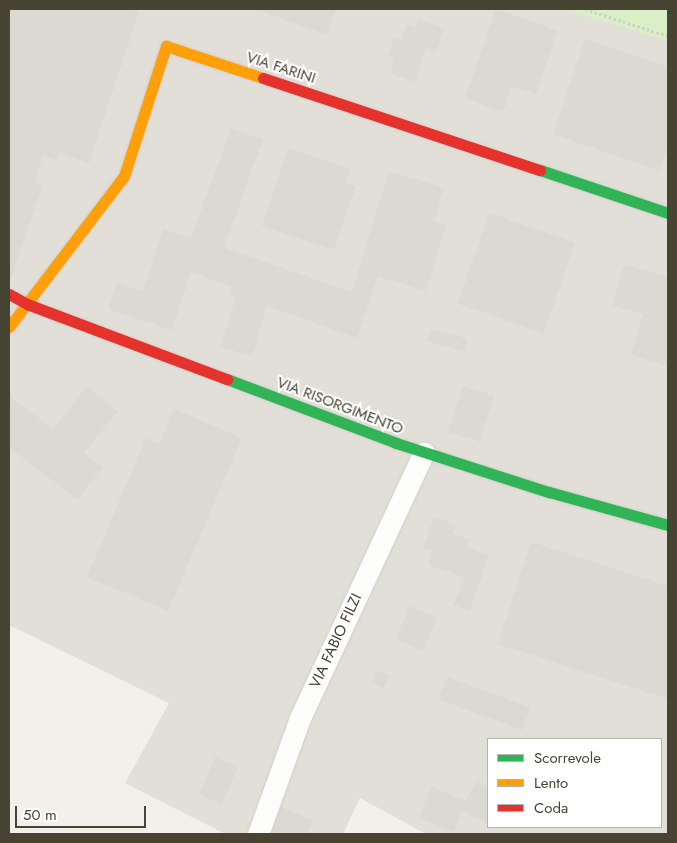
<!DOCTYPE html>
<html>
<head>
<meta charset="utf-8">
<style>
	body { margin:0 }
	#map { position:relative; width:677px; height:843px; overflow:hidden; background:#f2f0ea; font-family:Jost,sans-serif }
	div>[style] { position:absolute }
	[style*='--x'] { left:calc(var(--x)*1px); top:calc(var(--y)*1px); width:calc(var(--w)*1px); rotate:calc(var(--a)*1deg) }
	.industrial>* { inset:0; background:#e2dfd8 }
	.green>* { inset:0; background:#d9efc7 }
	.building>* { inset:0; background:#dbd9d2; transform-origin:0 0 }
	.path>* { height:3px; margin-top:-1.5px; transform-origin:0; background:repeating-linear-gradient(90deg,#d2d0c9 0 2.5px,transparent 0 5px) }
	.roads { filter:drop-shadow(0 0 1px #d0cec7) drop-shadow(0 0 1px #d0cec7) }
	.street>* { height:21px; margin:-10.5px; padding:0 10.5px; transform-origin:10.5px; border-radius:10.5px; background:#fdfdfc }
	.fast>* { height:11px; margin:-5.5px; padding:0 5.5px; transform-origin:5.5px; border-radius:5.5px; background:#30b455 }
	.slow>* { height:11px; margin:-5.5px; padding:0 5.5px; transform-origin:5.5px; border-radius:5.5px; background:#ff9f0a }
	.jam>* { height:11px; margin:-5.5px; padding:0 5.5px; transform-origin:5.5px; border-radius:5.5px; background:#e5322d }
	span { translate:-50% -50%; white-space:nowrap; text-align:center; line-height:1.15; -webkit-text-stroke:4px #fff; paint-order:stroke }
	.street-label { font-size:15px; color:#484434 }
	.frame { position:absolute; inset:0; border:10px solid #484434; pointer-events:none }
	.legend { position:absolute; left:487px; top:738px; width:175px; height:90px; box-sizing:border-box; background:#fff; border:1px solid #b6b4ae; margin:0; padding:6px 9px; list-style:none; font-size:15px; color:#484434 }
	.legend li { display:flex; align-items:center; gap:10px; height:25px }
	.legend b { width:25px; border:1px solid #b6b4ae }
	.scale { position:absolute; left:15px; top:806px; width:131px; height:22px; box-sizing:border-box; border:2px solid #484434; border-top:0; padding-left:6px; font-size:15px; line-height:18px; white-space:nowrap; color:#484434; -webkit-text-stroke:4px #fff; paint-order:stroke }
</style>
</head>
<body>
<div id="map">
	<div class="industrial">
		<div style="clip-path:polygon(evenodd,9px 9px,668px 9px,668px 834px,426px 834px,360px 798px,343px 834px,225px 834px,125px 783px,169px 703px,9px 625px,9px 9px,488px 739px,661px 739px,661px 827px,488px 827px,488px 739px)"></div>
	</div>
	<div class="green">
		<div style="clip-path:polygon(564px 9px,668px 9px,668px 41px)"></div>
	</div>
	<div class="building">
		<div style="clip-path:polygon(9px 9px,128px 9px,139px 12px,89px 163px,59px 153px,57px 160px,43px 156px,35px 182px,43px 185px,11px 278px,9px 278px)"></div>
		<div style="clip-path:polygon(255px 9px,336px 9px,327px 35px)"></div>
		<div style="clip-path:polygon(496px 9px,558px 31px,536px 94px,512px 86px,503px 112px,465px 98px)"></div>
		<div style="clip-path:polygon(418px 20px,444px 28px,436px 51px,426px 48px,415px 82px,390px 73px,395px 59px,388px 56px,394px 38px,402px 40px,407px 24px,416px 27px)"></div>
		<div style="clip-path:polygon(585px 39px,668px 67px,668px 146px,660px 171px,553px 134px)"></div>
		<div style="clip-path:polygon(231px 128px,263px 139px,224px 248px,352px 292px,389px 171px,444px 188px,434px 221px,446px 225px,426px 291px,378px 276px,357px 338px,267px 306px,252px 356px,221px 347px,236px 296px,230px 294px,233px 287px,191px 272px,172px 330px,108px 309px,117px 282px,143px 291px,163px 229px,191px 238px)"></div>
		<div style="clip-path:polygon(288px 148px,350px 169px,345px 183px,356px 186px,334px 250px,262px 226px)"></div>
		<div style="left:489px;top:213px;width:91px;height:96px;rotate:19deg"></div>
		<div style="clip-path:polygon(624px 264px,668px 277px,668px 366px,631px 355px,643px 314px,612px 306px)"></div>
		<div style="left:431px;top:329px;width:38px;height:13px;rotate:15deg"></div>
		<div style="clip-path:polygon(87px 386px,118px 411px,84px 453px,103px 467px,78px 500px,9px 448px,9px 396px,53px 429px)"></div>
		<div style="left:463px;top:386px;width:33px;height:48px;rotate:18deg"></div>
		<div style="clip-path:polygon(174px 409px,242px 438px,168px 611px,87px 577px,146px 438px,160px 444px)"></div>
		<div style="clip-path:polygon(434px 517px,456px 525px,453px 534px,470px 540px,468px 548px,489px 555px,470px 611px,454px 605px,465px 577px,428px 565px,433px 551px,423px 548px)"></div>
		<div style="clip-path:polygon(531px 542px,668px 586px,668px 699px,498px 644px)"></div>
		<div style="left:410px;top:606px;width:30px;height:36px;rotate:24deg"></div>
		<div style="left:377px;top:670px;width:14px;height:14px;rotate:25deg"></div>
		<div style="left:447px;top:677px;width:89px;height:24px;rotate:20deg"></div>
		<div style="left:215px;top:757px;width:25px;height:41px;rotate:23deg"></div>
		<div style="clip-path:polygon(477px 781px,488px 787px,488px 824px,462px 810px,454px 832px,419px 818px,431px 787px,466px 801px)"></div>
		<div style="clip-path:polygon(281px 807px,313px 820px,308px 834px,271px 834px)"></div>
	</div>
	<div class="path">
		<div style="--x:585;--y:9;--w:87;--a:18"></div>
	</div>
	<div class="roads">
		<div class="street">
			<div style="--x:258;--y:834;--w:123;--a:-70.1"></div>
			<div style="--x:300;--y:718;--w:293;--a:-65"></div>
		</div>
		<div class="fast">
			<div style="--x:540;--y:170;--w:135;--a:18.6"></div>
			<div style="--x:227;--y:379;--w:181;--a:20.7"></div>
			<div style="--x:396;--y:443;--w:161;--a:17.8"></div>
			<div style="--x:549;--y:492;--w:123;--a:15.5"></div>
		</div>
		<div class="slow">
			<div style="--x:9;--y:327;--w:190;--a:-52.7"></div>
			<div style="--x:124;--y:176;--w:137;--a:-72.1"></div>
			<div style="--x:166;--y:46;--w:102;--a:18.3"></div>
		</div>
		<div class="jam">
			<div style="--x:263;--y:78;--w:292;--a:18.4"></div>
			<div style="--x:9;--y:294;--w:21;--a:29"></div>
			<div style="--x:27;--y:304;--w:214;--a:20.6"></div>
		</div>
	</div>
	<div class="street-label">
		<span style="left:281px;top:68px;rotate:18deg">VIA FARINI</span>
		<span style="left:340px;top:406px;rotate:21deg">VIA RISORGIMENTO</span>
		<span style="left:336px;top:641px;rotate:-65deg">VIA FABIO FILZI</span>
	</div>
	<div class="frame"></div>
	<ul class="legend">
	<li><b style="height:6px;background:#30b455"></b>Scorrevole</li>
	<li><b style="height:6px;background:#ff9f0a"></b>Lento</li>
	<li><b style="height:6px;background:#e5322d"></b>Coda</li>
	</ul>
	<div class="scale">50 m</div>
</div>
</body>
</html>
